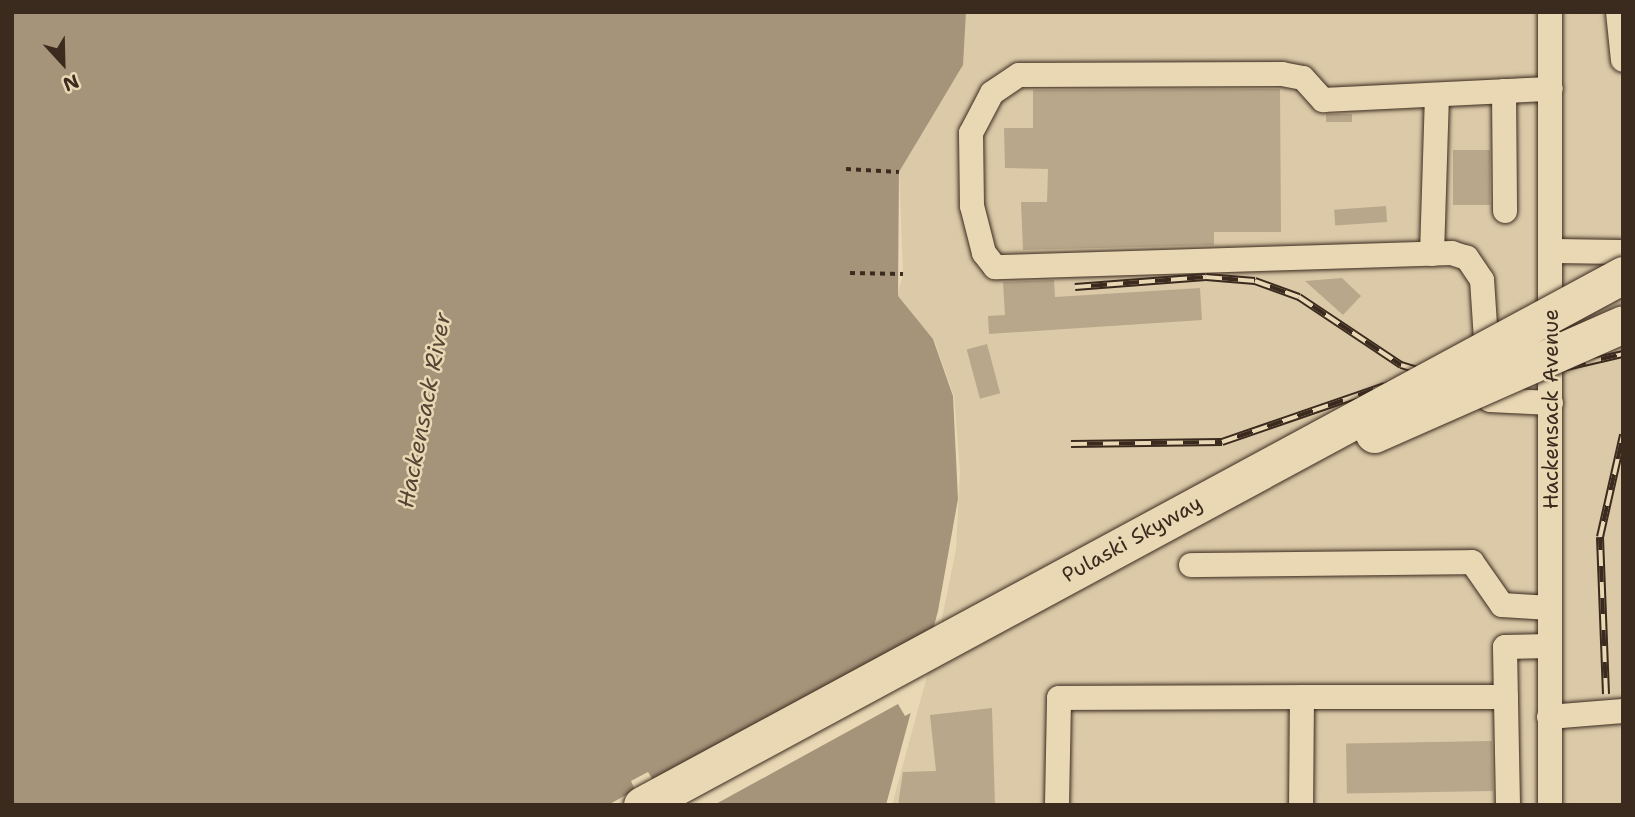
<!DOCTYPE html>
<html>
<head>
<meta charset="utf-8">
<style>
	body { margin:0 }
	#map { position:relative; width:1635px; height:817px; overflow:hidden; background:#ead8b5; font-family:"Shantell Sans",sans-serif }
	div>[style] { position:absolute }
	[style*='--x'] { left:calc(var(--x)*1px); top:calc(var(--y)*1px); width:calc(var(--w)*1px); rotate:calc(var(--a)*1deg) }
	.built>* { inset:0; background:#dbc9a8 }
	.water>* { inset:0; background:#a6947a }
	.pier>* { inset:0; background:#ead8b5 }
	.building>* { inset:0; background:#b9a78b; transform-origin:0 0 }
	.path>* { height:3.5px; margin-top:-1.75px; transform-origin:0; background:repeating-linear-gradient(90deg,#3b2a1e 0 5px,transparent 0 10px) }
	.roads { filter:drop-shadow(0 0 2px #3b2a1e) drop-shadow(0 0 2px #3b2a1e) }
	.minor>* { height:24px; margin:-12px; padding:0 12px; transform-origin:12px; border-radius:12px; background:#ead8b5 }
	.rail>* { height:8px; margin-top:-4px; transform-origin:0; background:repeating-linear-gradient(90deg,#ead8b5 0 16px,#3b2a1e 0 32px); box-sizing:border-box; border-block:2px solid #3b2a1e }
	.bridges { filter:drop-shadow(0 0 2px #3b2a1e) drop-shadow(0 0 2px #3b2a1e) }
	.highway-bridge>* { height:37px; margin:-18.5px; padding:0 18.5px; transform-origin:18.5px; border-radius:18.5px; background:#ead8b5 }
	span { translate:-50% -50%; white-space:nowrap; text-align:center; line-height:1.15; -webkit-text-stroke:5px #ead8b5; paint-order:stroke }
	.street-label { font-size:21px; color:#3b2a1e }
	.water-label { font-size:23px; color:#564435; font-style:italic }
	.frame { position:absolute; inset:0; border:14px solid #3b2a1e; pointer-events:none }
	.north { position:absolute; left:28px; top:28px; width:70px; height:70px; -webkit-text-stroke:5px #ead8b5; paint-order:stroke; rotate:158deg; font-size:19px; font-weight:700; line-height:28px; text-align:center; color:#3b2a1e }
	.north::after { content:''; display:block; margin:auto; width:24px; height:32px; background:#3b2a1e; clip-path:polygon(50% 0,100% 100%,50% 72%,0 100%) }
</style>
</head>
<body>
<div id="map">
	<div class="built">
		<div style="clip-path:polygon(964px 12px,1623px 12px,1623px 805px,892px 805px,940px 628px,956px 549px,960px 472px,954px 396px,934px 340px,897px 296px,903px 274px,899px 168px,961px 69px)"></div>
	</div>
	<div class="water">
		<div style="clip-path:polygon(12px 12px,966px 12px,963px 65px,899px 172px,898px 296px,933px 339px,953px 396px,958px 499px,938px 611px,886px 805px,12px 805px)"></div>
	</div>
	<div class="pier">
		<div style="clip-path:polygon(938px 628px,922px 691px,916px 695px,918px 709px,905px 716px,898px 704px,714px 805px,608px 805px,635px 790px,631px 781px,648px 772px,653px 780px)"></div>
	</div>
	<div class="building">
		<div style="clip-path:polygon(1280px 89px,1281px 232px,1214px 232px,1214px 245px,1023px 250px,1021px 202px,1047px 202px,1048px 169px,1005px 168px,1004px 128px,1033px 128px,1033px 90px)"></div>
		<div style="left:1352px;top:114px;width:8px;height:26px;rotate:90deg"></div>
		<div style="left:1490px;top:150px;width:55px;height:37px;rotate:90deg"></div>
		<div style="left:1386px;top:206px;width:16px;height:52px;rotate:86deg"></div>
		<div style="clip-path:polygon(1342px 278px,1361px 296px,1343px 315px,1305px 281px)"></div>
		<div style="clip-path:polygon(1054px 280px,1055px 297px,1200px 288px,1202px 320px,989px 334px,988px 316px,1005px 315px,1003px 282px)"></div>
		<div style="left:987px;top:344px;width:51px;height:21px;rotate:75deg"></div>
		<div style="clip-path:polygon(992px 708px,995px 805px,898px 805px,903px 772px,936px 771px,930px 715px)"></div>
		<div style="left:1492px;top:741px;width:50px;height:146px;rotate:89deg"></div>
	</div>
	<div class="path">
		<div style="--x:846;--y:169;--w:53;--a:3.2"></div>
		<div style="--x:850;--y:273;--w:53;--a:1.1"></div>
	</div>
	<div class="roads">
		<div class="minor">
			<div style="--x:1618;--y:12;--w:48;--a:84.1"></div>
			<div style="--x:1504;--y:91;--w:120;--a:89.5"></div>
			<div style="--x:1552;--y:251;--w:71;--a:0.8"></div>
			<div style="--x:1432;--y:254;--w:159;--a:-88.2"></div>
			<div style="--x:1551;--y:403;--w:61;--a:-177.2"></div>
			<div style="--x:1490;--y:400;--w:120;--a:-93.8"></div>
			<div style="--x:1482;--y:280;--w:27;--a:-124"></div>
			<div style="--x:1467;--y:258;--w:16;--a:-162"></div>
			<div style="--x:1452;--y:253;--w:457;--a:178.2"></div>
			<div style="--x:995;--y:267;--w:18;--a:-128"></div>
			<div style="--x:984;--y:253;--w:49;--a:-104.3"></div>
			<div style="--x:972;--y:206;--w:73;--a:-90.8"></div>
			<div style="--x:971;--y:133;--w:45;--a:-62.3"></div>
			<div style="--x:992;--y:93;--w:32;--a:-34"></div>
			<div style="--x:1019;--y:75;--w:263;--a:-0.2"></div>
			<div style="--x:1282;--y:74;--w:21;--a:11"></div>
			<div style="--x:1303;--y:78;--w:30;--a:48"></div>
			<div style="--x:1323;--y:100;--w:228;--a:-2.8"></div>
			<div style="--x:1191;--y:565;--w:281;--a:-0.6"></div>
			<div style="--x:1472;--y:562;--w:52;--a:55.1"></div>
			<div style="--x:1502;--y:605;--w:48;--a:3.6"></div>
			<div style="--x:1302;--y:697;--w:204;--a:0"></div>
			<div style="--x:1549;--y:717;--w:74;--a:-4.6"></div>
			<div style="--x:1057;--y:805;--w:107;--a:-88.9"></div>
			<div style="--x:1059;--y:698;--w:243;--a:-0.2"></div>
			<div style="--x:1302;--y:697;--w:108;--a:90.5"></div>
			<div style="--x:1508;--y:805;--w:158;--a:-91.1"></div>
			<div style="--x:1505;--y:647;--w:44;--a:-1.3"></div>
			<div style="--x:1550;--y:805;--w:793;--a:-90"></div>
		</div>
	</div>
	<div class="rail">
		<div style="--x:1075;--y:287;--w:131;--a:-4.4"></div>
		<div style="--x:1206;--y:277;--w:49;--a:4.7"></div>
		<div style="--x:1255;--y:281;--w:47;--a:20"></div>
		<div style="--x:1299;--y:297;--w:123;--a:33.7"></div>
		<div style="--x:1401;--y:365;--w:38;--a:17"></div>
		<div style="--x:1071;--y:444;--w:151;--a:-0.8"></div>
		<div style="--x:1222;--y:442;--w:172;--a:-19"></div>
		<div style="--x:1385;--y:386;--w:138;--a:-3.7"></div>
		<div style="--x:1523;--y:377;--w:103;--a:-13"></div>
		<div style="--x:1606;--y:694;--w:157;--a:-92.2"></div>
		<div style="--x:1600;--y:537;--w:105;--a:-77.3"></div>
	</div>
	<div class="bridges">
		<div class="highway-bridge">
			<div style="--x:1374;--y:434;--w:272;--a:-23.8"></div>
			<div style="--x:642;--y:805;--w:1115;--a:-28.38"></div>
		</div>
	</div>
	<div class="street-label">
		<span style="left:1551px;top:409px;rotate:-90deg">Hackensack Avenue</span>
		<span style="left:1132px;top:539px;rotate:-29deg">Pulaski Skyway</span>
	</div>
	<div class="water-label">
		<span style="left:424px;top:410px;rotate:-79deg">Hackensack River</span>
	</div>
	<div class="frame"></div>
	<div class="north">N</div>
</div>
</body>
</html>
